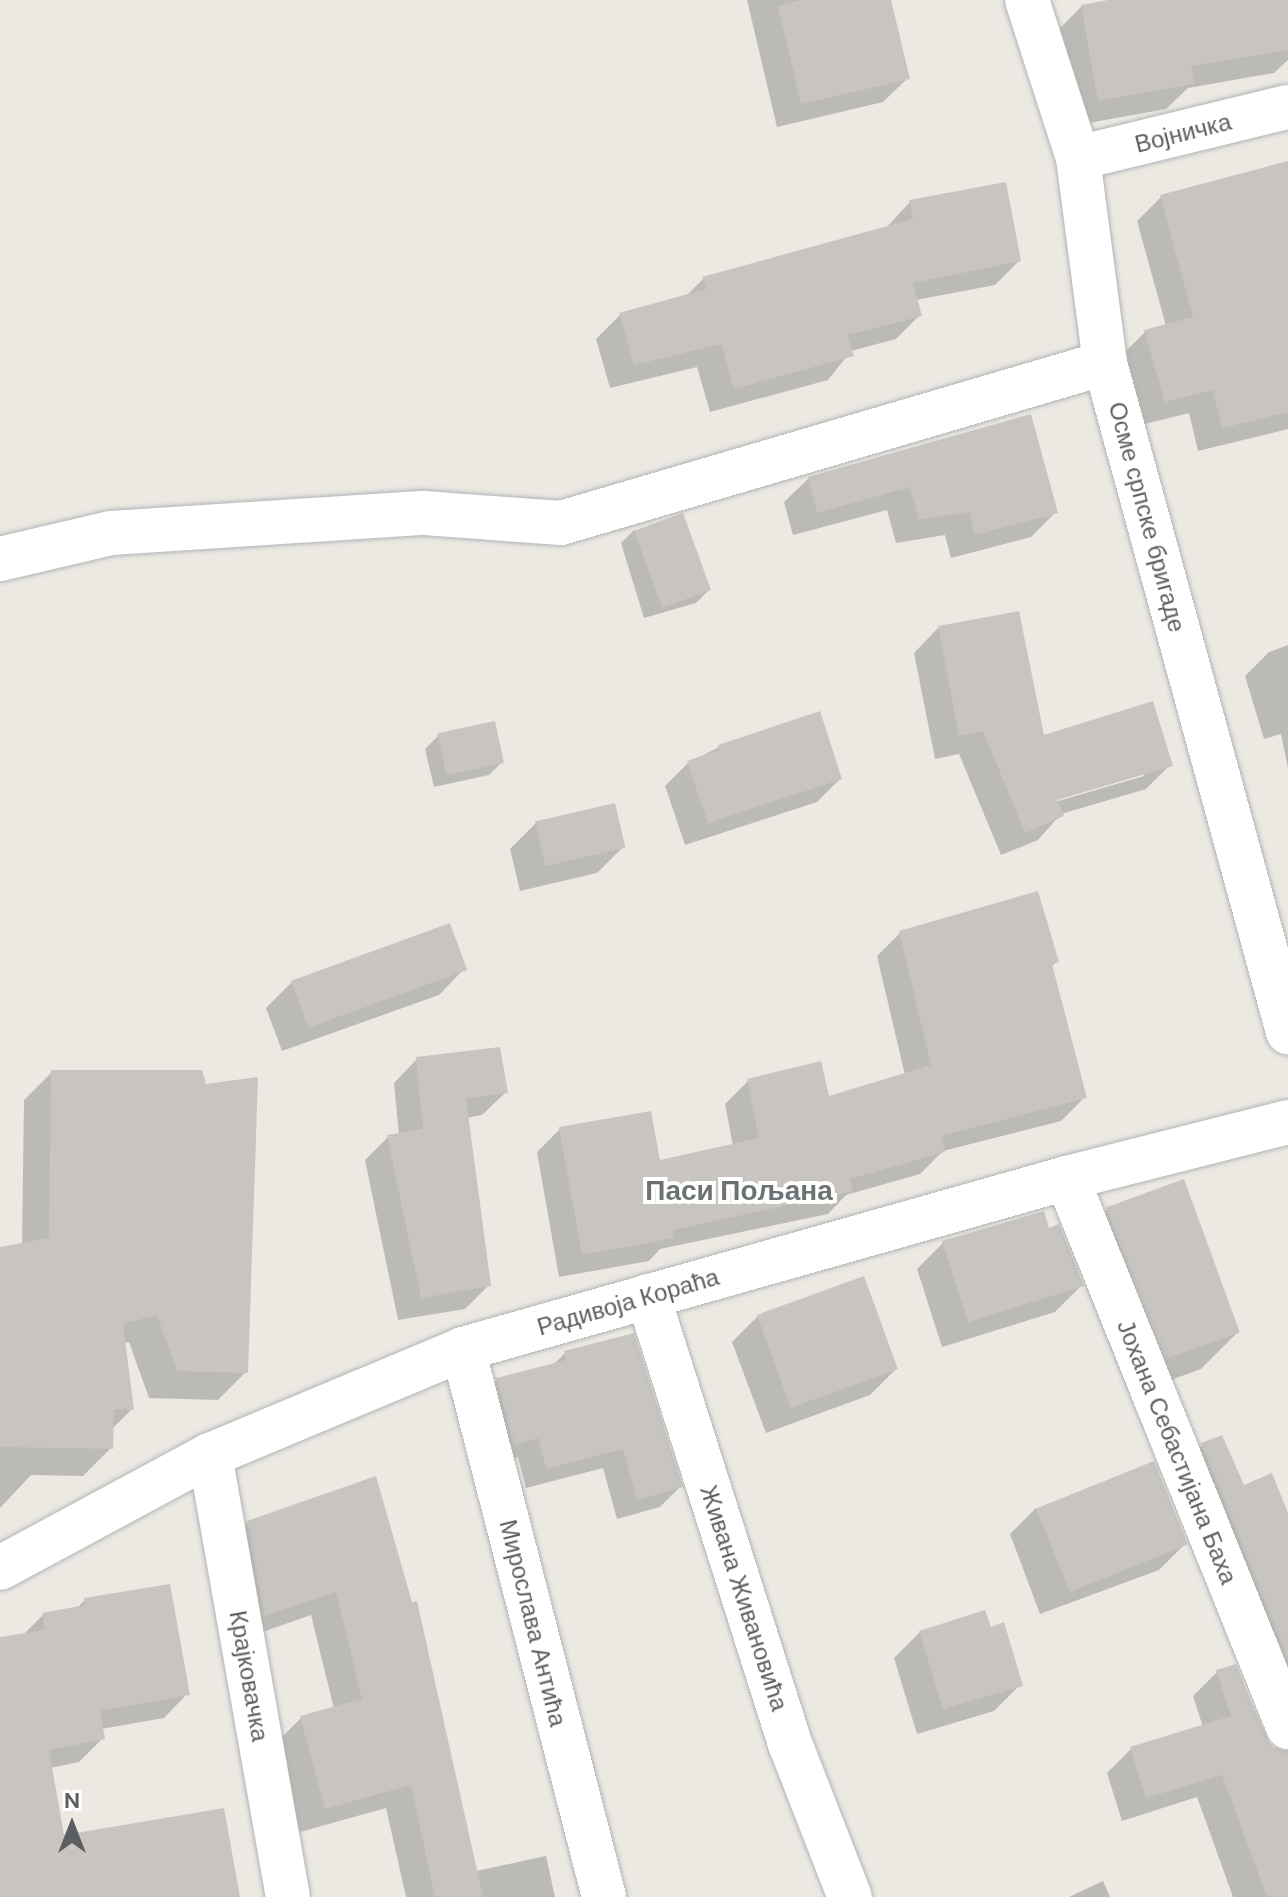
<!DOCTYPE html>
<html>
<head>
<meta charset="utf-8">
<style>
	body { margin:0 }
	#map { position:relative; width:1288px; height:1897px; overflow:hidden; background:#ece9e3; font-family:"DM Sans",sans-serif }
	div>[style] { position:absolute }
	[style*='--x'] { left:calc(var(--x)*1px); top:calc(var(--y)*1px); width:calc(var(--w)*1px); rotate:calc(var(--a)*1deg) }
	.shadow>* { inset:0; background:#0003 }
	.building>* { inset:0; background:#c8c4c0; transform-origin:0 0 }
	.roads { filter:drop-shadow(0 0 2px #b0b4b7) drop-shadow(0 0 2px #b0b4b7) }
	.minor>* { height:44px; margin:-22px; padding:0 22px; transform-origin:22px; border-radius:22px; background:#fff }
	span { translate:-50% -50%; white-space:nowrap; text-align:center; line-height:1.15; -webkit-text-stroke:8px #fff; paint-order:stroke }
	.street-label { font-size:24px; color:#5b5f62 }
	.quarter-label { font-size:28px; color:#6c7174; font-weight:700 }
	.north { position:absolute; left:32px; top:1785px; width:80px; height:80px; -webkit-text-stroke:6px #fff; paint-order:stroke; rotate:0deg; font-size:22px; font-weight:700; line-height:32px; text-align:center; color:#5b5f62 }
	.north::after { content:''; display:block; margin:auto; width:28px; height:36px; background:#5b5f62; clip-path:polygon(50% 0,100% 100%,50% 72%,0 100%) }
</style>
</head>
<body>
<div id="map">
	<div class="shadow">
		<div style="clip-path:polygon(747px 0,888px 0,908px 78px,883px 102px,777px 127px)"></div>
		<div style="clip-path:polygon(1120px 0,1288px 0,1288px 60px,1274px 73px,1188px 88px,1166px 109px,1072px 126px,1056px 32px,1082px 6px)"></div>
		<div style="clip-path:polygon(1288px 173px,1288px 429px,1198px 451px,1189px 413px,1141px 425px,1121px 356px,1145px 332px,1166px 326px,1137px 221px,1161px 197px)"></div>
		<div style="clip-path:polygon(910px 202px,1019px 261px,995px 285px,916px 300px,920px 315px,896px 339px,851px 351px,828px 380px,710px 412px,697px 367px,610px 388px,596px 339px,620px 315px,685px 297px,704px 278px,886px 228px)"></div>
		<div style="clip-path:polygon(1030px 417px,1055px 513px,1031px 537px,951px 558px,945px 535px,896px 543px,887px 510px,793px 535px,784px 502px,809px 478px)"></div>
		<div style="clip-path:polygon(634px 530px,709px 590px,696px 603px,644px 618px,621px 543px)"></div>
		<div style="clip-path:polygon(evenodd,938px 628px,1042px 737px,1170px 765px,1146px 789px,1061px 814px,1038px 840px,1001px 855px,959px 754px,935px 759px,914px 653px,938px 628px,1144px 772px,1144px 776px,1048px 804px,1047px 801px,1144px 772px)"></div>
		<div style="clip-path:polygon(1288px 645px,1288px 768px,1281px 734px,1264px 739px,1245px 676px,1269px 652px)"></div>
		<div style="clip-path:polygon(438px 736px,502px 762px,489px 775px,434px 787px,425px 749px)"></div>
		<div style="clip-path:polygon(719px 747px,840px 779px,817px 802px,685px 845px,665px 786px,688px 763px)"></div>
		<div style="clip-path:polygon(536px 823px,623px 847px,597px 873px,520px 891px,510px 849px)"></div>
		<div style="clip-path:polygon(900px 933px,1057px 961px,1051px 967px,1084px 1098px,1061px 1121px,943px 1151px,920px 1174px,846px 1195px,828px 1214px,660px 1249px,649px 1261px,559px 1277px,537px 1152px,560px 1129px,659px 1163px,733px 1146px,725px 1104px,748px 1081px,828px 1099px,905px 1075px,877px 956px)"></div>
		<div style="clip-path:polygon(464px 969px,439px 995px,282px 1051px,266px 1008px,292px 982px)"></div>
		<div style="clip-path:polygon(417px 1059px,506px 1092px,482px 1115px,466px 1118px,488px 1286px,465px 1309px,398px 1320px,365px 1160px,388px 1137px,399px 1135px,394px 1083px)"></div>
		<div style="clip-path:polygon(52px 1072px,246px 1372px,218px 1400px,149px 1398px,129px 1342px,124px 1343px,132px 1409px,111px 1430px,111px 1448px,83px 1476px,31px 1475px,0 1508px,0 1249px,22px 1245px,24px 1100px)"></div>
		<div style="clip-path:polygon(1107px 1209px,1238px 1332px,1201px 1369px,1130px 1395px,1070px 1246px)"></div>
		<div style="clip-path:polygon(1048px 1231px,1081px 1286px,1055px 1312px,942px 1347px,917px 1269px,943px 1243px)"></div>
		<div style="clip-path:polygon(758px 1316px,896px 1369px,870px 1395px,766px 1433px,732px 1342px)"></div>
		<div style="clip-path:polygon(565px 1353px,680px 1487px,660px 1507px,617px 1519px,603px 1468px,526px 1488px,518px 1457px,494px 1464px,477px 1400px,497px 1380px,552px 1366px)"></div>
		<div style="clip-path:polygon(1202px 1445px,1243px 1488px,1288px 1518px,1288px 1897px,1233px 1897px,1197px 1797px,1122px 1821px,1107px 1773px,1131px 1749px,1203px 1727px,1193px 1696px,1217px 1672px,1235px 1667px,1272px 1749px,1287px 1751px,1178px 1469px)"></div>
		<div style="clip-path:polygon(375px 1479px,476px 1871px,546px 1856px,555px 1897px,406px 1897px,386px 1808px,300px 1832px,276px 1743px,301px 1718px,334px 1709px,311px 1615px,240px 1640px,223px 1547px,248px 1522px)"></div>
		<div style="clip-path:polygon(1036px 1508px,1185px 1544px,1159px 1570px,1040px 1614px,1010px 1534px)"></div>
		<div style="clip-path:polygon(85px 1600px,187px 1694px,164px 1718px,101px 1729px,103px 1738px,79px 1762px,50px 1768px,62px 1837px,237px 1897px,0 1897px,0 1639px,22px 1636px,43px 1615px,76px 1609px)"></div>
		<div style="clip-path:polygon(920px 1632px,1020px 1685px,994px 1711px,917px 1734px,894px 1658px)"></div>
		<div style="clip-path:polygon(1103px 1881px,1110px 1897px,1069px 1897px)"></div>
	</div>
	<div class="building">
		<div style="clip-path:polygon(801px 0,891px 0,910px 79px,801px 104px,778px 6px)"></div>
		<div style="clip-path:polygon(1108px 0,1288px 0,1288px 50px,1191px 66px,1194px 84px,1098px 101px,1081px 5px)"></div>
		<div style="clip-path:polygon(1288px 161px,1288px 412px,1222px 428px,1213px 390px,1165px 402px,1144px 330px,1193px 317px,1160px 195px)"></div>
		<div style="clip-path:polygon(1006px 182px,1021px 261px,913px 283px,922px 316px,848px 335px,854px 356px,734px 389px,721px 344px,634px 365px,619px 313px,706px 289px,702px 277px,913px 219px,909px 200px)"></div>
		<div style="clip-path:polygon(1031px 414px,1058px 513px,975px 535px,969px 512px,919px 520px,910px 487px,817px 513px,808px 477px)"></div>
		<div style="left:683px;top:513px;width:82px;height:52px;rotate:70deg"></div>
		<div style="clip-path:polygon(1019px 611px,1044px 735px,1153px 701px,1173px 766px,1057px 800px,1064px 816px,1025px 833px,983px 731px,959px 736px,938px 626px)"></div>
		<div style="clip-path:polygon(820px 711px,842px 779px,708px 823px,687px 761px,719px 750px,718px 745px)"></div>
		<div style="left:495px;top:721px;width:43px;height:59px;rotate:78deg"></div>
		<div style="left:615px;top:803px;width:46px;height:82px;rotate:77deg"></div>
		<div style="clip-path:polygon(1038px 891px,1059px 962px,1052px 964px,1087px 1098px,941px 1136px,945px 1152px,850px 1179px,853px 1191px,673px 1230px,674px 1238px,582px 1255px,559px 1127px,651px 1111px,660px 1160px,759px 1138px,747px 1079px,821px 1061px,829px 1096px,931px 1065px,899px 931px)"></div>
		<div style="left:450px;top:923px;width:50px;height:169px;rotate:70deg"></div>
		<div style="clip-path:polygon(500px 1047px,508px 1093px,466px 1099px,491px 1286px,421px 1298px,387px 1135px,423px 1129px,416px 1057px)"></div>
		<div style="clip-path:polygon(51px 1070px,202px 1070px,206px 1084px,258px 1077px,248px 1373px,177px 1371px,157px 1315px,123px 1324px,134px 1410px,114px 1409px,113px 1449px,0 1447px,0 1247px,49px 1238px)"></div>
		<div style="left:1184px;top:1179px;width:163px;height:83px;rotate:70deg"></div>
		<div style="clip-path:polygon(1044px 1211px,1049px 1228px,1059px 1224px,1084px 1286px,968px 1322px,942px 1241px)"></div>
		<div style="left:864px;top:1276px;width:99px;height:114px;rotate:70deg"></div>
		<div style="clip-path:polygon(634px 1333px,683px 1487px,637px 1500px,623px 1449px,546px 1469px,538px 1438px,514px 1445px,496px 1378px,566px 1360px,564px 1351px)"></div>
		<div style="clip-path:polygon(1222px 1435px,1244px 1485px,1272px 1473px,1288px 1513px,1288px 1660px,1201px 1443px)"></div>
		<div style="left:1154px;top:1461px;width:90px;height:127px;rotate:68deg"></div>
		<div style="clip-path:polygon(376px 1476px,412px 1602px,417px 1601px,483px 1897px,435px 1897px,411px 1785px,325px 1809px,300px 1716px,362px 1699px,336px 1592px,264px 1616px,247px 1521px)"></div>
		<div style="clip-path:polygon(170px 1584px,190px 1695px,100px 1711px,105px 1739px,49px 1750px,64px 1835px,224px 1808px,240px 1897px,0 1897px,0 1637px,45px 1630px,42px 1613px,85px 1605px,84px 1598px)"></div>
		<div style="clip-path:polygon(985px 1610px,991px 1627px,1004px 1622px,1023px 1686px,943px 1709px,919px 1631px)"></div>
		<div style="clip-path:polygon(1236px 1664px,1265px 1737px,1273px 1747px,1288px 1751px,1288px 1897px,1267px 1897px,1222px 1775px,1146px 1798px,1130px 1747px,1231px 1716px,1216px 1670px)"></div>
	</div>
	<div class="roads">
		<div class="minor">
			<div style="--x:1027;--y:0;--w:166;--a:72.1"></div>
			<div style="--x:1078;--y:158;--w:207;--a:82.5"></div>
			<div style="--x:1105;--y:363;--w:694;--a:74.7"></div>
			<div style="--x:1078;--y:158;--w:216;--a:-13.7"></div>
			<div style="--x:0;--y:559;--w:114;--a:-13.2"></div>
			<div style="--x:111;--y:533;--w:314;--a:-3.7"></div>
			<div style="--x:424;--y:513;--w:137;--a:4.2"></div>
			<div style="--x:561;--y:523;--w:567;--a:-16.39"></div>
			<div style="--x:1067;--y:1178;--w:592;--a:68.07"></div>
			<div style="--x:648;--y:1296;--w:472;--a:72.4"></div>
			<div style="--x:791;--y:1746;--w:162;--a:68.7"></div>
			<div style="--x:463;--y:1349;--w:566;--a:75.57"></div>
			<div style="--x:210;--y:1455;--w:449;--a:80"></div>
			<div style="--x:0;--y:1568;--w:238;--a:-28.3"></div>
			<div style="--x:210;--y:1455;--w:274;--a:-22.7"></div>
			<div style="--x:463;--y:1349;--w:628;--a:-15.81"></div>
			<div style="--x:1067;--y:1178;--w:228;--a:-14.2"></div>
		</div>
	</div>
	<div class="street-label">
		<span style="left:1183px;top:133px;rotate:-14deg">Војничка</span>
		<span style="left:1147px;top:517px;rotate:75deg">Осме српске бригаде</span>
		<span style="left:628px;top:1302px;rotate:-16deg">Радивоја Кораћа</span>
		<span style="left:1177px;top:1452px;rotate:68deg">Јохана Себастијана Баха</span>
		<span style="left:744px;top:1598px;rotate:72deg">Живана Живановића</span>
		<span style="left:533px;top:1623px;rotate:76deg">Мирослава Антића</span>
		<span style="left:249px;top:1676px;rotate:80deg">Крајковачка</span>
	</div>
	<div class="quarter-label">
		<span style="left:739px;top:1191px">Паси Пољана</span>
	</div>
	<div class="north">N</div>
</div>
</body>
</html>
